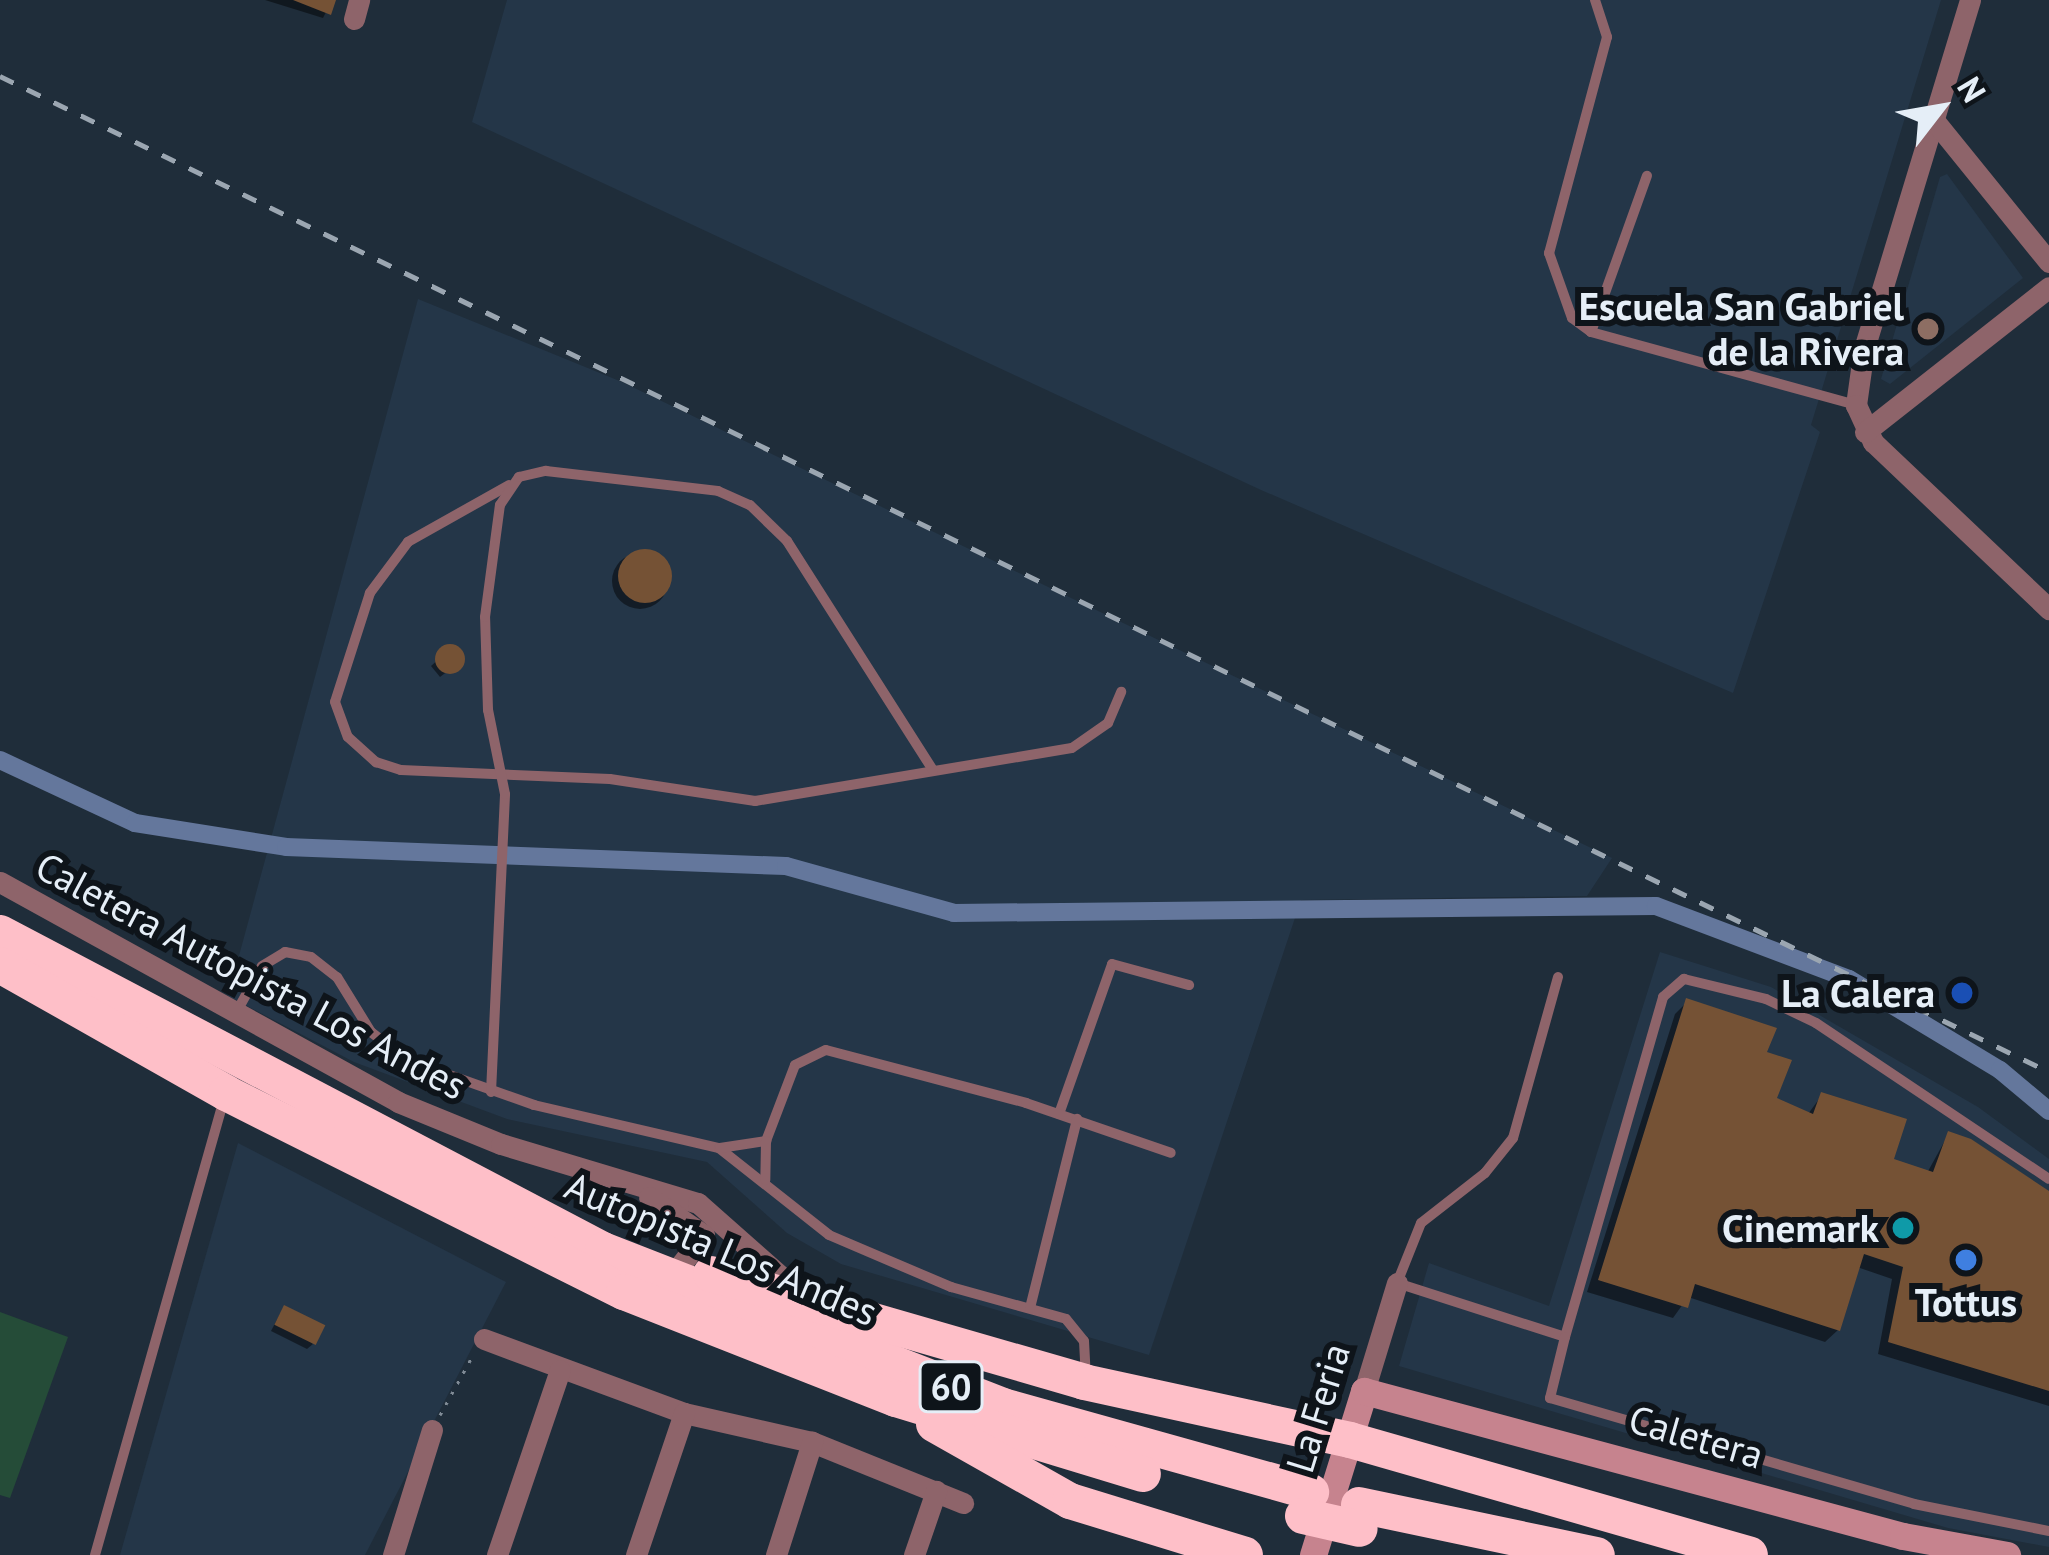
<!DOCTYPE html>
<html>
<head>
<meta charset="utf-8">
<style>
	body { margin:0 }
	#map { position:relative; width:2049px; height:1555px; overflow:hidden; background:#1f2d3a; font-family:"PT Sans",sans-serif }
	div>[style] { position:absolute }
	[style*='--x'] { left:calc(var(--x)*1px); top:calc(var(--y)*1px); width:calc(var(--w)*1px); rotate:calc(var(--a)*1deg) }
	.built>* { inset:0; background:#243648 }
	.green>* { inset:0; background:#254c38 }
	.shadow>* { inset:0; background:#0007 }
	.round { border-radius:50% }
	.canal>* { height:18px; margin:-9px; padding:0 9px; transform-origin:9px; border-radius:9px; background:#64779c }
	.building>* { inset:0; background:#755235; transform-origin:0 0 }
	.path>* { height:3px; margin-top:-1.5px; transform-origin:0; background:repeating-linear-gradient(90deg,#808b96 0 3px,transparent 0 12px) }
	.service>* { height:10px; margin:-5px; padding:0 5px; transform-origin:5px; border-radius:5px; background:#8e646a }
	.minor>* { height:21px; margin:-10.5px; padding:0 10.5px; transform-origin:10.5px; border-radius:10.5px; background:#8e646a }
	.secondary>* { height:27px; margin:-13.5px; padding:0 13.5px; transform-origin:13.5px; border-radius:13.5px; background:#c6838e }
	.motorway>* { height:36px; margin:-18px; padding:0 18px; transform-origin:18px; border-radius:18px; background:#febfc8 }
	.rail>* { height:4.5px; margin-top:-2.25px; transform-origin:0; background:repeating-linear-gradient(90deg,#9ba6b1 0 15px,transparent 0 30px) }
	.motorway-bridge>* { height:36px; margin:-18px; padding:0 18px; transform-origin:18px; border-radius:18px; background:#febfc8 }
	.dots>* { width:33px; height:33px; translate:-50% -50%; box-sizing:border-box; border:6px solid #0e141a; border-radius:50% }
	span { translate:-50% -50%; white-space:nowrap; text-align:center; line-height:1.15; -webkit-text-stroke:12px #0e141a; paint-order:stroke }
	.shield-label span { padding:3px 9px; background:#0e141a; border:3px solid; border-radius:9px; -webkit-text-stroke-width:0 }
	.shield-label { font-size:36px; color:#e5eef7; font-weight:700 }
	.poi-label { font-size:39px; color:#e5eef7; font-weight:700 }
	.right { translate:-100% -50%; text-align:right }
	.street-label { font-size:39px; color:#e5eef7 }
	.north { position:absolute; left:1881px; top:48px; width:120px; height:120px; -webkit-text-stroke:9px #0e141a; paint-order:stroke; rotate:59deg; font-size:33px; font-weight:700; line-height:48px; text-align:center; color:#e5eef7 }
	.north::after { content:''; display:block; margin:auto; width:42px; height:54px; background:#e5eef7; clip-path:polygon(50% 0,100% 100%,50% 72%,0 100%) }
</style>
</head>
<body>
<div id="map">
	<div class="built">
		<div style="clip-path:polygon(507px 0,1941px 0,1811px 425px,1820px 432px,1733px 693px,1261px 490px,472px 122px)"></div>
		<div style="clip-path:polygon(1947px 174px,2023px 278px,1890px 384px,1881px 379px,1940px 177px)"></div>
		<div style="clip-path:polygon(418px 299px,622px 382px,1612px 858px,1587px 896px,1301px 900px,1149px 1355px,841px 1264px,787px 1233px,707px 1162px,507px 1119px,354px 1062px,228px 996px)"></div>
		<div style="clip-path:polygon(1660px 952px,1771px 987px,1978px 1107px,2049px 1159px,2049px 1547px,1948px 1528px,1399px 1366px,1429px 1263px,1549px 1306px)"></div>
		<div style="clip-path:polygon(238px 1143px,506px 1282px,365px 1555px,120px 1555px)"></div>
	</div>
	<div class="green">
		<div style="clip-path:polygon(0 1312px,68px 1337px,10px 1498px,0 1495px)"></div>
	</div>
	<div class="shadow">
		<div style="clip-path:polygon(265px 0,332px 0,323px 18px)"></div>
		<div class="round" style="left:612px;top:553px;width:56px;height:56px"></div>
		<div style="clip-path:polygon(451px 648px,461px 661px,440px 677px,431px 666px)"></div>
		<div style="clip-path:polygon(1687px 1002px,1764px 1054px,1773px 1100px,1808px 1114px,1822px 1095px,1890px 1161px,1927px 1173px,1948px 1135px,2049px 1195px,2049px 1406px,1878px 1354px,1892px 1279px,1857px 1267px,1838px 1330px,1825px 1342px,1688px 1297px,1673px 1318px,1587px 1292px,1675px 1014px)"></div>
		<div style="clip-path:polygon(280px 1314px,313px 1344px,307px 1349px,271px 1331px)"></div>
	</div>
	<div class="canal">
		<div style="--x:0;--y:760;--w:149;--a:25"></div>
		<div style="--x:135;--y:823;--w:153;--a:9"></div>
		<div style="--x:286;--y:847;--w:500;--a:2.18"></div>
		<div style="--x:786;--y:866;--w:174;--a:15.6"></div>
		<div style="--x:954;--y:913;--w:702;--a:-0.57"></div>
		<div style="--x:1656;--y:906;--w:206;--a:20.7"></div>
		<div style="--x:1849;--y:979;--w:176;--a:31.1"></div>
		<div style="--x:2000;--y:1070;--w:64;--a:39.9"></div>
	</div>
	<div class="building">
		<div style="clip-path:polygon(293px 0,336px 0,331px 15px)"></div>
		<div class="round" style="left:618px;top:549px;width:54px;height:54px"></div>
		<div class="round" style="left:435px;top:644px;width:30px;height:30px"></div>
		<div style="clip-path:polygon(1686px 998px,1777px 1028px,1767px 1052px,1792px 1060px,1777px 1098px,1813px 1114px,1821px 1092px,1907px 1119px,1894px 1159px,1933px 1172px,1948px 1131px,1971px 1139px,2049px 1191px,2049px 1391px,1888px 1342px,1903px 1267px,1864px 1254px,1840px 1331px,1695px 1284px,1688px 1308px,1598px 1280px)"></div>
		<div style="left:284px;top:1305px;width:46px;height:22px;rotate:26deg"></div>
	</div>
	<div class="path">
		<div style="--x:440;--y:1415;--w:68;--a:-61.2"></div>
	</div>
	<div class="service">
		<div style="--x:1595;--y:0;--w:39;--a:72"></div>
		<div style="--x:1607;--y:37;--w:224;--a:105"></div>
		<div style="--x:1549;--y:253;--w:69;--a:70.5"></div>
		<div style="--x:1572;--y:318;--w:24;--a:36"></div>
		<div style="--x:1591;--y:332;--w:275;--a:15.4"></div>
		<div style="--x:1591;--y:332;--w:166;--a:-70.3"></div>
		<div style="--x:509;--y:485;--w:116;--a:150.6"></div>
		<div style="--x:408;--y:542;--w:64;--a:126.7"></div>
		<div style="--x:370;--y:593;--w:114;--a:107.8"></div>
		<div style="--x:335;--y:702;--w:37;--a:70"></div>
		<div style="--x:348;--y:737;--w:38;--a:42"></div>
		<div style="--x:376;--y:762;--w:26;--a:18"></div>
		<div style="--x:401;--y:770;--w:209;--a:2.5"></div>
		<div style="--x:610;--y:779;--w:147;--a:8.6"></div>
		<div style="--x:755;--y:801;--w:321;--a:-9.5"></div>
		<div style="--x:1072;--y:748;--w:44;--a:-34.8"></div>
		<div style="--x:1108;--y:723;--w:34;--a:-67"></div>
		<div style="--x:1558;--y:977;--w:167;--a:105.6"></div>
		<div style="--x:1513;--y:1138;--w:45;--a:128.7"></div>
		<div style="--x:1485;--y:1173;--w:81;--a:142"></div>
		<div style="--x:1421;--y:1223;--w:65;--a:111.8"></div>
		<div style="--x:1397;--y:1283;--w:176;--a:17.8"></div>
		<div style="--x:1565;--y:1337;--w:354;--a:-73.9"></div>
		<div style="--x:1663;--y:997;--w:28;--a:-41"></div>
		<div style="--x:1684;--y:979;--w:84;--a:13.7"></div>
		<div style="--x:1766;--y:999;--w:55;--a:25.6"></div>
		<div style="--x:1816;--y:1023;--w:280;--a:33.8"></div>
		<div style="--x:237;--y:1011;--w:51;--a:-60.9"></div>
		<div style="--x:262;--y:966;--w:27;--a:-31"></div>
		<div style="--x:285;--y:952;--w:26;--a:11"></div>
		<div style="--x:311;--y:957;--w:33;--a:38"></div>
		<div style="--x:337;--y:977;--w:65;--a:58.3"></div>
		<div style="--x:371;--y:1032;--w:46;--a:37.9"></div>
		<div style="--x:407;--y:1060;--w:135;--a:19.5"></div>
		<div style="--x:534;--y:1105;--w:190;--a:13.1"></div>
		<div style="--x:719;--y:1148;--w:140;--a:38.3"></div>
		<div style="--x:829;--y:1235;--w:133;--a:23.1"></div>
		<div style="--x:951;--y:1287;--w:119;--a:15.5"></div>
		<div style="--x:1066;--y:1319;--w:28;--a:51"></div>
		<div style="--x:1084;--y:1341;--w:34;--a:87"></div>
		<div style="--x:491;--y:1092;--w:298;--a:-87.3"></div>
		<div style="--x:505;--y:794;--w:86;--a:-101.4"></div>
		<div style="--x:488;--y:710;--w:93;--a:-91.8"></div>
		<div style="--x:485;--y:617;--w:113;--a:-82.4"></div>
		<div style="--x:500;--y:505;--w:34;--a:-56"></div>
		<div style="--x:519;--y:477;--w:28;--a:-13"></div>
		<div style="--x:546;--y:471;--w:173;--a:6.6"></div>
		<div style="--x:718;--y:491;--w:35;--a:24"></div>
		<div style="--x:750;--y:505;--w:52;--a:44.2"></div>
		<div style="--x:787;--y:541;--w:272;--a:57.5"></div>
		<div style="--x:1059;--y:1114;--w:159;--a:-70.5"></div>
		<div style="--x:1112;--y:964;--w:80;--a:15.3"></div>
		<div style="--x:766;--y:1141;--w:81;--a:-69.1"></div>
		<div style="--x:795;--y:1065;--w:34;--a:-26"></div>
		<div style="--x:826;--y:1050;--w:207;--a:14.8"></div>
		<div style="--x:1026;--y:1103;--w:153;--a:19"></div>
		<div style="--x:720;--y:1148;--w:47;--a:-8.7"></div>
		<div style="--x:766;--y:1141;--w:39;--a:91"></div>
		<div style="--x:1030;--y:1308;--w:195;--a:-76"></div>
		<div style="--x:1565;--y:1337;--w:63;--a:103.8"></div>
		<div style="--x:1550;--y:1398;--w:379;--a:16.2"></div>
		<div style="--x:1914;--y:1504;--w:138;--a:11.3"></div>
		<div style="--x:95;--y:1555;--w:477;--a:-74.2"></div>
	</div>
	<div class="minor">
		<div style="--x:1970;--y:0;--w:364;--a:106.9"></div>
		<div style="--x:1864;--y:348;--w:58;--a:98"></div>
		<div style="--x:1856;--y:405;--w:41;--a:65.3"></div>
		<div style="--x:1873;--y:442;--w:243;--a:43.5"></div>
		<div style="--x:354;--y:19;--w:20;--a:-75"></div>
		<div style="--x:1933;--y:119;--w:184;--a:51"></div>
		<div style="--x:1865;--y:432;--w:234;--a:-38.2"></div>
		<div style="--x:0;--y:882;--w:455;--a:28.9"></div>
		<div style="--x:398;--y:1102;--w:111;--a:22.2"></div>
		<div style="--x:501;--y:1144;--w:206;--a:16.7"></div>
		<div style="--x:698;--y:1203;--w:127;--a:41.5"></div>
		<div style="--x:649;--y:1197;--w:67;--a:34.6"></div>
		<div style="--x:704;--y:1235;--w:41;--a:128"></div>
		<div style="--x:484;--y:1339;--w:213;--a:20.3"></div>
		<div style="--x:684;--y:1413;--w:131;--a:12.8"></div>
		<div style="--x:812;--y:1442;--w:163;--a:22"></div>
		<div style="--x:1364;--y:1391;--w:113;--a:-73"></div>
		<div style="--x:393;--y:1555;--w:131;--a:-72.7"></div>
		<div style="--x:497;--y:1555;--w:195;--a:-71.2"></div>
		<div style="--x:636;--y:1555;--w:150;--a:-71.3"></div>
		<div style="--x:776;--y:1555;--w:119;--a:-72.3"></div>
		<div style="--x:914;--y:1555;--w:68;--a:-71"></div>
	</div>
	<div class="secondary">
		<div style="--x:1313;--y:1555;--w:172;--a:-72.7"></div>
		<div style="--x:1364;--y:1391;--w:558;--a:15.06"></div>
		<div style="--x:1903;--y:1536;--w:106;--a:10.4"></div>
	</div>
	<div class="motorway">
		<div style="--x:0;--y:933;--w:681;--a:27.73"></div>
		<div style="--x:603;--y:1250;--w:429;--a:21.3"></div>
		<div style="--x:1003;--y:1406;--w:320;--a:15.6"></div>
		<div style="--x:0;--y:965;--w:260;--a:29.5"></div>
		<div style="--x:226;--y:1093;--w:445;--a:26.6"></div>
		<div style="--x:624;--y:1292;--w:292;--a:21.5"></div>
		<div style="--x:896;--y:1399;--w:258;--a:16.9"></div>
		<div style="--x:711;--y:1274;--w:388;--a:16.1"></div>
		<div style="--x:1084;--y:1382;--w:272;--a:12.3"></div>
		<div style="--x:1350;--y:1440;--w:416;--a:16"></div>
		<div style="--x:934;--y:1424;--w:156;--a:29.5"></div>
		<div style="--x:1070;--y:1501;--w:183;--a:17.1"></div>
		<div style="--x:1359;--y:1505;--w:243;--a:11.9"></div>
	</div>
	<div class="rail">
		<div style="--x:0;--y:76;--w:2278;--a:25.92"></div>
	</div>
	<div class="motorway-bridge">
		<div style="--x:1303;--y:1516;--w:58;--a:12.8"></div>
	</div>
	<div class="dots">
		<div style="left:1928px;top:329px;background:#8d6e63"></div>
		<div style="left:1962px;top:993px;background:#1a4fb4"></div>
		<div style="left:1903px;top:1228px;background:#0f9aa8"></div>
		<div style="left:1966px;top:1260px;background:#3f7fe0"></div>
	</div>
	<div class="shield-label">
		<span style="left:951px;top:1387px">60</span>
	</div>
	<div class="poi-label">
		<span class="right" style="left:1904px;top:329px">Escuela San Gabriel<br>de la Rivera</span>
		<span class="right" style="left:1935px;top:993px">La Calera</span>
		<span class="right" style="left:1879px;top:1228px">Cinemark</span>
		<span style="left:1966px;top:1302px">Tottus</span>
	</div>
	<div class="street-label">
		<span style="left:251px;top:976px;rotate:28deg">Caletera Autopista Los Andes</span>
		<span style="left:721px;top:1249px;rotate:23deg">Autopista Los Andes</span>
		<span style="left:1318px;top:1408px;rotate:-73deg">La Feria</span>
		<span style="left:1696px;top:1437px;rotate:16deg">Caletera</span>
	</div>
	<div class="north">N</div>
</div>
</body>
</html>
